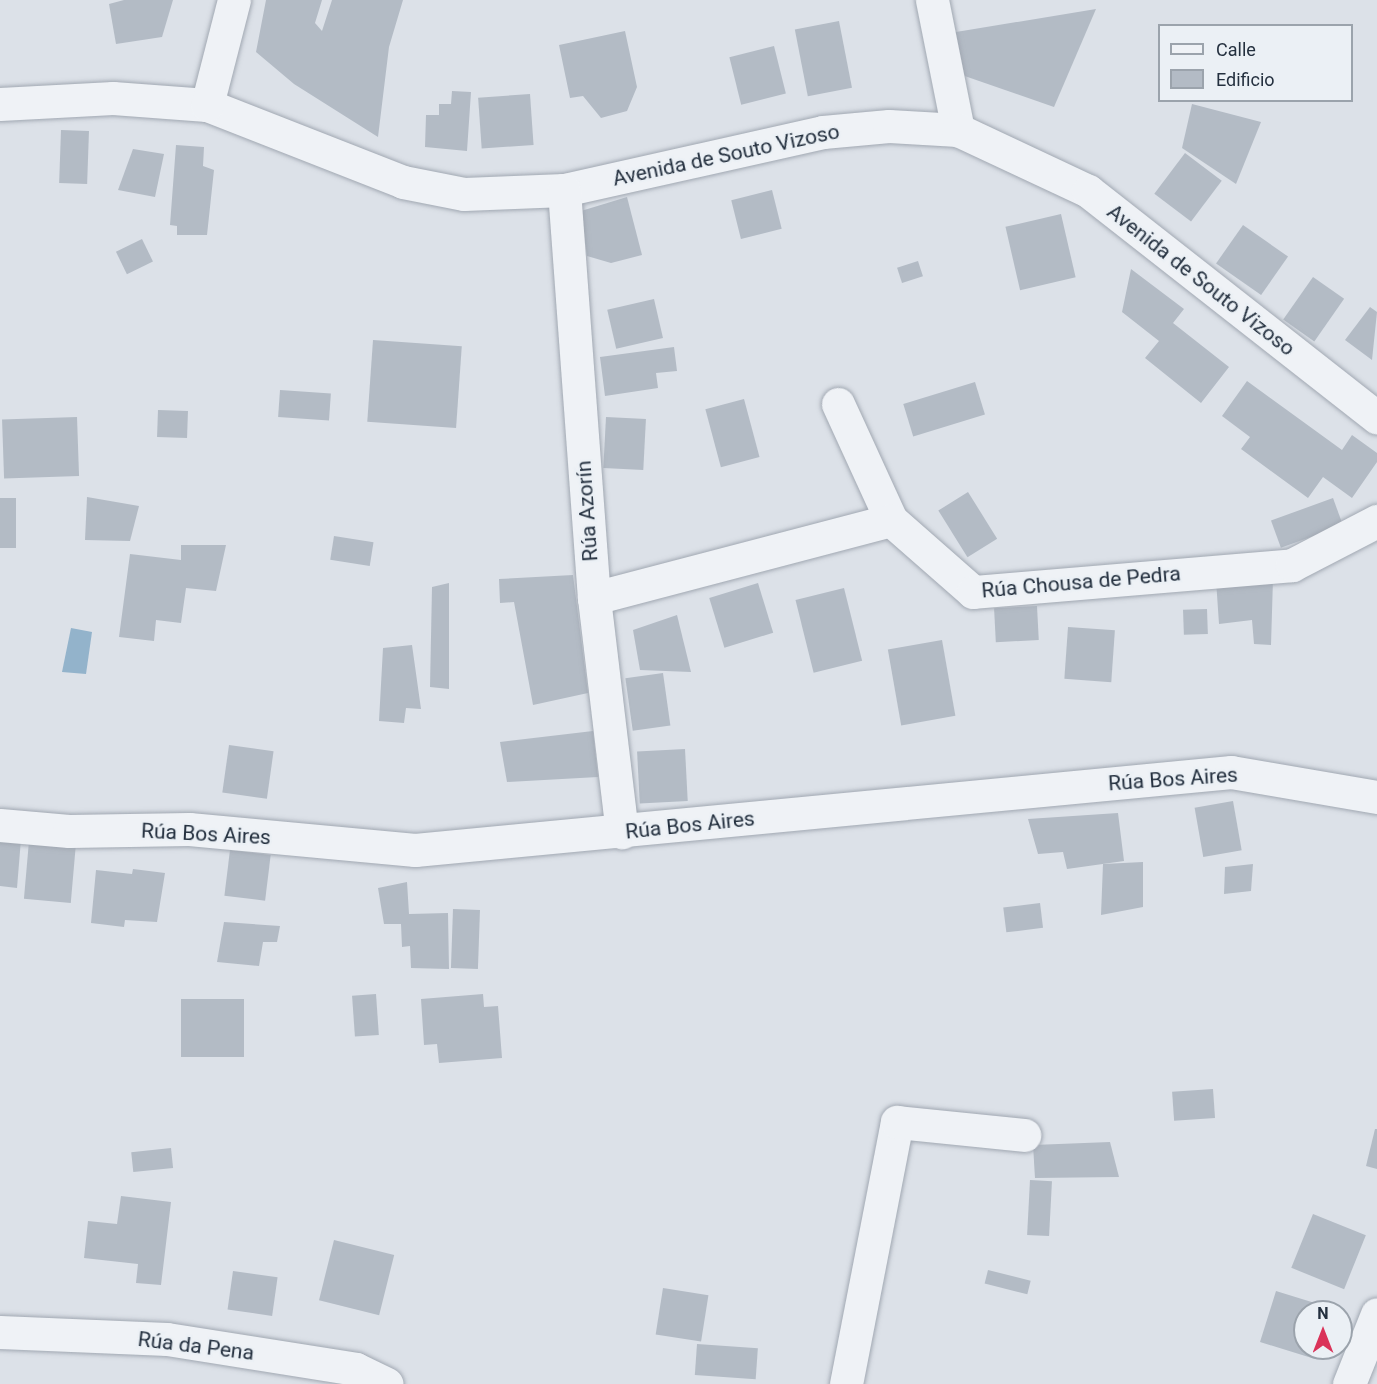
<!DOCTYPE html>
<html>
<head>
<meta charset="utf-8">
<style>
	body { margin:0 }
	#map { position:relative; width:1377px; height:1384px; overflow:hidden; background:#dce1e8; font-family:Roboto,sans-serif }
	div>[style] { position:absolute }
	[style*='--x'] { left:calc(var(--x)*1px); top:calc(var(--y)*1px); width:calc(var(--w)*1px); rotate:calc(var(--a)*1deg) }
	.water>* { inset:0; background:#93b3cb }
	.building>* { inset:0; background:#b3bbc5; transform-origin:0 0 }
	.roads { filter:drop-shadow(0 0 2px #a1a8b2) drop-shadow(0 0 2px #a1a8b2) }
	.minor>* { height:33px; margin:-16.5px; padding:0 16.5px; transform-origin:16.5px; border-radius:16.5px; background:#eff2f6 }
	span { translate:-50% -50%; white-space:nowrap; text-align:center; line-height:1.15; -webkit-text-stroke:4.5px #ebf0f5; paint-order:stroke }
	.street-label { font-size:21px; color:#24303f }
	.legend { position:absolute; left:1158px; top:24px; width:195px; height:78px; box-sizing:border-box; background:#ebf0f5; border:2px solid #9ba3ac; margin:0; padding:8px 10px; list-style:none; font-size:18px; color:#24303f }
	.legend li { display:flex; align-items:center; gap:12px; height:30px }
	.legend b { width:30px; border:2px solid #9ba3ac }
	.north { position:absolute; left:1293px; top:1300px; width:60px; height:60px; box-sizing:border-box; background:#ebf0f5; border:2px solid #9ba3ac; border-radius:50%; rotate:0deg; font-size:16px; font-weight:700; line-height:24px; text-align:center; color:#24303f }
	.north::after { content:''; display:block; margin:auto; width:21px; height:27px; background:#da3359; clip-path:polygon(50% 0,100% 100%,50% 72%,0 100%) }
</style>
</head>
<body>
<div id="map">
	<div class="water">
		<div style="clip-path:polygon(71px 628px,92px 632px,86px 674px,62px 672px)"></div>
	</div>
	<div class="building">
		<div style="clip-path:polygon(124px 0,173px 0,162px 37px,116px 44px,109px 4px)"></div>
		<div style="clip-path:polygon(266px 0,322px 0,315px 23px,322px 31px,332px 0,403px 0,389px 47px,378px 137px,294px 84px,256px 52px)"></div>
		<div style="clip-path:polygon(1096px 9px,1054px 107px,956px 73px,950px 33px)"></div>
		<div style="left:839px;top:21px;width:68px;height:45px;rotate:79deg"></div>
		<div style="clip-path:polygon(625px 31px,637px 87px,627px 111px,601px 118px,583px 96px,570px 98px,559px 45px)"></div>
		<div style="left:774px;top:46px;width:49px;height:46px;rotate:76deg"></div>
		<div style="clip-path:polygon(452px 91px,471px 92px,467px 151px,425px 147px,426px 115px,439px 115px,439px 104px,451px 104px)"></div>
		<div style="left:530px;top:94px;width:51px;height:52px;rotate:86deg"></div>
		<div style="clip-path:polygon(1192px 104px,1261px 122px,1236px 184px,1182px 148px)"></div>
		<div style="left:61px;top:130px;width:28px;height:53px;rotate:2deg"></div>
		<div style="clip-path:polygon(176px 145px,204px 147px,203px 166px,214px 170px,207px 235px,177px 235px,177px 226px,170px 225px)"></div>
		<div style="clip-path:polygon(133px 149px,164px 154px,155px 197px,118px 190px)"></div>
		<div style="left:1185px;top:153px;width:46px;height:51px;rotate:37deg"></div>
		<div style="left:772px;top:190px;width:40px;height:42px;rotate:76deg"></div>
		<div style="clip-path:polygon(627px 197px,642px 255px,611px 263px,587px 256px,581px 211px)"></div>
		<div style="left:1061px;top:214px;width:65px;height:57px;rotate:77deg"></div>
		<div style="left:1243px;top:225px;width:55px;height:47px;rotate:35deg"></div>
		<div style="left:142px;top:239px;width:25px;height:29px;rotate:64deg"></div>
		<div style="left:918px;top:261px;width:16px;height:22px;rotate:72deg"></div>
		<div style="clip-path:polygon(1131px 269px,1184px 309px,1173px 323px,1229px 367px,1201px 403px,1145px 358px,1159px 341px,1122px 312px)"></div>
		<div style="left:1313px;top:277px;width:38px;height:52px;rotate:35deg"></div>
		<div style="left:654px;top:299px;width:40px;height:48px;rotate:77deg"></div>
		<div style="clip-path:polygon(1370px 307px,1377px 312px,1372px 360px,1345px 340px)"></div>
		<div style="left:373px;top:340px;width:89px;height:82px;rotate:4deg"></div>
		<div style="clip-path:polygon(674px 347px,677px 371px,656px 373px,658px 388px,605px 396px,600px 357px)"></div>
		<div style="clip-path:polygon(1247px 381px,1342px 450px,1352px 435px,1377px 453px,1377px 462px,1352px 498px,1323px 477px,1308px 498px,1241px 449px,1250px 437px,1222px 416px)"></div>
		<div style="left:975px;top:382px;width:34px;height:75px;rotate:73deg"></div>
		<div style="left:280px;top:390px;width:51px;height:27px;rotate:4deg"></div>
		<div style="left:744px;top:399px;width:60px;height:40px;rotate:75deg"></div>
		<div style="left:158px;top:410px;width:30px;height:27px;rotate:2deg"></div>
		<div style="left:77px;top:417px;width:59px;height:75px;rotate:88deg"></div>
		<div style="left:606px;top:417px;width:40px;height:51px;rotate:3deg"></div>
		<div style="left:968px;top:492px;width:55px;height:35px;rotate:58deg"></div>
		<div style="clip-path:polygon(87px 497px,139px 506px,130px 541px,85px 540px)"></div>
		<div style="left:0;top:498px;width:16px;height:50px"></div>
		<div style="left:1333px;top:498px;width:29px;height:66px;rotate:70deg"></div>
		<div style="left:334px;top:536px;width:40px;height:24px;rotate:9deg"></div>
		<div style="clip-path:polygon(181px 545px,226px 545px,216px 591px,186px 588px,181px 623px,156px 620px,154px 641px,119px 637px,130px 554px,181px 560px)"></div>
		<div style="clip-path:polygon(573px 575px,588px 693px,533px 705px,514px 602px,500px 603px,499px 579px)"></div>
		<div style="clip-path:polygon(1273px 579px,1271px 645px,1254px 644px,1252px 620px,1219px 624px,1216px 580px)"></div>
		<div style="clip-path:polygon(449px 583px,449px 689px,430px 687px,432px 587px)"></div>
		<div style="left:758px;top:583px;width:52px;height:51px;rotate:73deg"></div>
		<div style="left:844px;top:588px;width:75px;height:50px;rotate:76deg"></div>
		<div style="left:1037px;top:606px;width:34px;height:43px;rotate:87deg"></div>
		<div style="left:1207px;top:609px;width:25px;height:24px;rotate:88deg"></div>
		<div style="clip-path:polygon(677px 615px,691px 672px,640px 670px,633px 630px)"></div>
		<div style="left:1068px;top:627px;width:47px;height:52px;rotate:4deg"></div>
		<div style="left:942px;top:640px;width:77px;height:55px;rotate:80deg"></div>
		<div style="clip-path:polygon(412px 645px,421px 709px,406px 708px,404px 723px,379px 721px,383px 648px)"></div>
		<div style="left:663px;top:673px;width:53px;height:38px;rotate:82deg"></div>
		<div style="clip-path:polygon(593px 731px,598px 777px,507px 782px,500px 742px)"></div>
		<div style="left:229px;top:745px;width:45px;height:48px;rotate:8deg"></div>
		<div style="left:685px;top:749px;width:52px;height:48px;rotate:87deg"></div>
		<div style="left:1233px;top:801px;width:50px;height:39px;rotate:80deg"></div>
		<div style="clip-path:polygon(1118px 813px,1124px 861px,1067px 869px,1063px 852px,1038px 854px,1028px 819px)"></div>
		<div style="clip-path:polygon(0 837px,21px 839px,17px 888px,0 886px)"></div>
		<div style="left:29px;top:841px;width:47px;height:58px;rotate:5deg"></div>
		<div style="left:230px;top:850px;width:41px;height:46px;rotate:7deg"></div>
		<div style="clip-path:polygon(1143px 862px,1143px 907px,1101px 915px,1103px 864px)"></div>
		<div style="clip-path:polygon(1253px 864px,1251px 891px,1224px 894px,1225px 867px)"></div>
		<div style="clip-path:polygon(133px 869px,165px 873px,157px 922px,125px 920px,124px 927px,91px 923px,96px 870px,132px 874px)"></div>
		<div style="clip-path:polygon(407px 882px,409px 914px,448px 913px,449px 969px,411px 968px,410px 946px,402px 947px,401px 924px,384px 924px,378px 888px)"></div>
		<div style="left:1040px;top:903px;width:25px;height:37px;rotate:83deg"></div>
		<div style="left:453px;top:909px;width:27px;height:59px;rotate:2deg"></div>
		<div style="clip-path:polygon(224px 922px,280px 926px,277px 942px,263px 942px,259px 966px,217px 962px)"></div>
		<div style="left:376px;top:994px;width:41px;height:24px;rotate:86deg"></div>
		<div style="clip-path:polygon(483px 994px,484px 1007px,498px 1006px,502px 1058px,439px 1063px,437px 1044px,424px 1045px,421px 999px)"></div>
		<div style="left:244px;top:999px;width:58px;height:63px;rotate:90deg"></div>
		<div style="left:1213px;top:1089px;width:29px;height:41px;rotate:86deg"></div>
		<div style="clip-path:polygon(1375px 1129px,1377px 1129px,1377px 1169px,1366px 1166px)"></div>
		<div style="clip-path:polygon(1110px 1142px,1119px 1177px,1035px 1178px,1033px 1145px)"></div>
		<div style="left:171px;top:1148px;width:20px;height:40px;rotate:84deg"></div>
		<div style="left:1030px;top:1180px;width:22px;height:55px;rotate:3deg"></div>
		<div style="clip-path:polygon(121px 1196px,171px 1202px,161px 1285px,136px 1283px,138px 1264px,84px 1258px,88px 1221px,117px 1224px)"></div>
		<div style="left:1313px;top:1214px;width:57px;height:58px;rotate:22deg"></div>
		<div style="left:334px;top:1240px;width:62px;height:62px;rotate:14deg"></div>
		<div style="left:988px;top:1270px;width:44px;height:14px;rotate:14deg"></div>
		<div style="left:233px;top:1271px;width:45px;height:39px;rotate:8deg"></div>
		<div style="left:663px;top:1288px;width:46px;height:47px;rotate:9deg"></div>
		<div style="clip-path:polygon(1276px 1291px,1331px 1308px,1305px 1312px,1305px 1348px,1319px 1348px,1315px 1359px,1260px 1342px)"></div>
		<div style="left:697px;top:1344px;width:61px;height:31px;rotate:4deg"></div>
	</div>
	<div class="roads">
		<div class="minor">
			<div style="--x:932;--y:0;--w:133;--a:78.7"></div>
			<div style="--x:0;--y:104;--w:113;--a:-3"></div>
			<div style="--x:113;--y:98;--w:94;--a:4.3"></div>
			<div style="--x:207;--y:105;--w:211;--a:21.4"></div>
			<div style="--x:403;--y:182;--w:62;--a:11.1"></div>
			<div style="--x:464;--y:194;--w:100;--a:-2.3"></div>
			<div style="--x:564;--y:190;--w:265;--a:-12.6"></div>
			<div style="--x:823;--y:132;--w:66;--a:-5.2"></div>
			<div style="--x:889;--y:126;--w:69;--a:3.3"></div>
			<div style="--x:958;--y:130;--w:144;--a:25.1"></div>
			<div style="--x:1088;--y:191;--w:367;--a:38.1"></div>
			<div style="--x:207;--y:105;--w:108;--a:-75.6"></div>
			<div style="--x:564;--y:190;--w:409;--a:85.8"></div>
			<div style="--x:594;--y:598;--w:236;--a:83.2"></div>
			<div style="--x:838;--y:404;--w:128;--a:65.4"></div>
			<div style="--x:594;--y:598;--w:307;--a:-14.7"></div>
			<div style="--x:891;--y:520;--w:109;--a:41.3"></div>
			<div style="--x:973;--y:592;--w:320;--a:-4.8"></div>
			<div style="--x:1292;--y:565;--w:96;--a:-27.4"></div>
			<div style="--x:0;--y:825;--w:69;--a:5"></div>
			<div style="--x:69;--y:831;--w:120;--a:-1"></div>
			<div style="--x:189;--y:829;--w:227;--a:5.3"></div>
			<div style="--x:415;--y:850;--w:820;--a:-5.46"></div>
			<div style="--x:1231;--y:772;--w:148;--a:9.7"></div>
			<div style="--x:0;--y:1332;--w:167;--a:2.4"></div>
			<div style="--x:167;--y:1339;--w:191;--a:9"></div>
			<div style="--x:356;--y:1369;--w:34;--a:26"></div>
			<div style="--x:846;--y:1384;--w:267;--a:-79"></div>
			<div style="--x:897;--y:1122;--w:128;--a:5.8"></div>
			<div style="--x:1349;--y:1384;--w:75;--a:-68.2"></div>
		</div>
	</div>
	<div class="street-label">
		<span style="left:726px;top:155px;rotate:-12deg">Avenida de Souto Vizoso</span>
		<span style="left:1201px;top:280px;rotate:38deg">Avenida de Souto Vizoso</span>
		<span style="left:587px;top:511px;rotate:-94deg">Rúa Azorín</span>
		<span style="left:1081px;top:582px;rotate:-5deg">Rúa Chousa de Pedra</span>
		<span style="left:1173px;top:779px;rotate:-4deg">Rúa Bos Aires</span>
		<span style="left:690px;top:825px;rotate:-6deg">Rúa Bos Aires</span>
		<span style="left:206px;top:834px;rotate:3deg">Rúa Bos Aires</span>
		<span style="left:196px;top:1346px;rotate:7deg">Rúa da Pena</span>
	</div>
	<ul class="legend">
	<li><b style="height:8px;background:#eff2f6"></b>Calle</li>
	<li><b style="height:16px;background:#b3bbc5"></b>Edificio</li>
	</ul>
	<div class="north">N</div>
</div>
</body>
</html>
